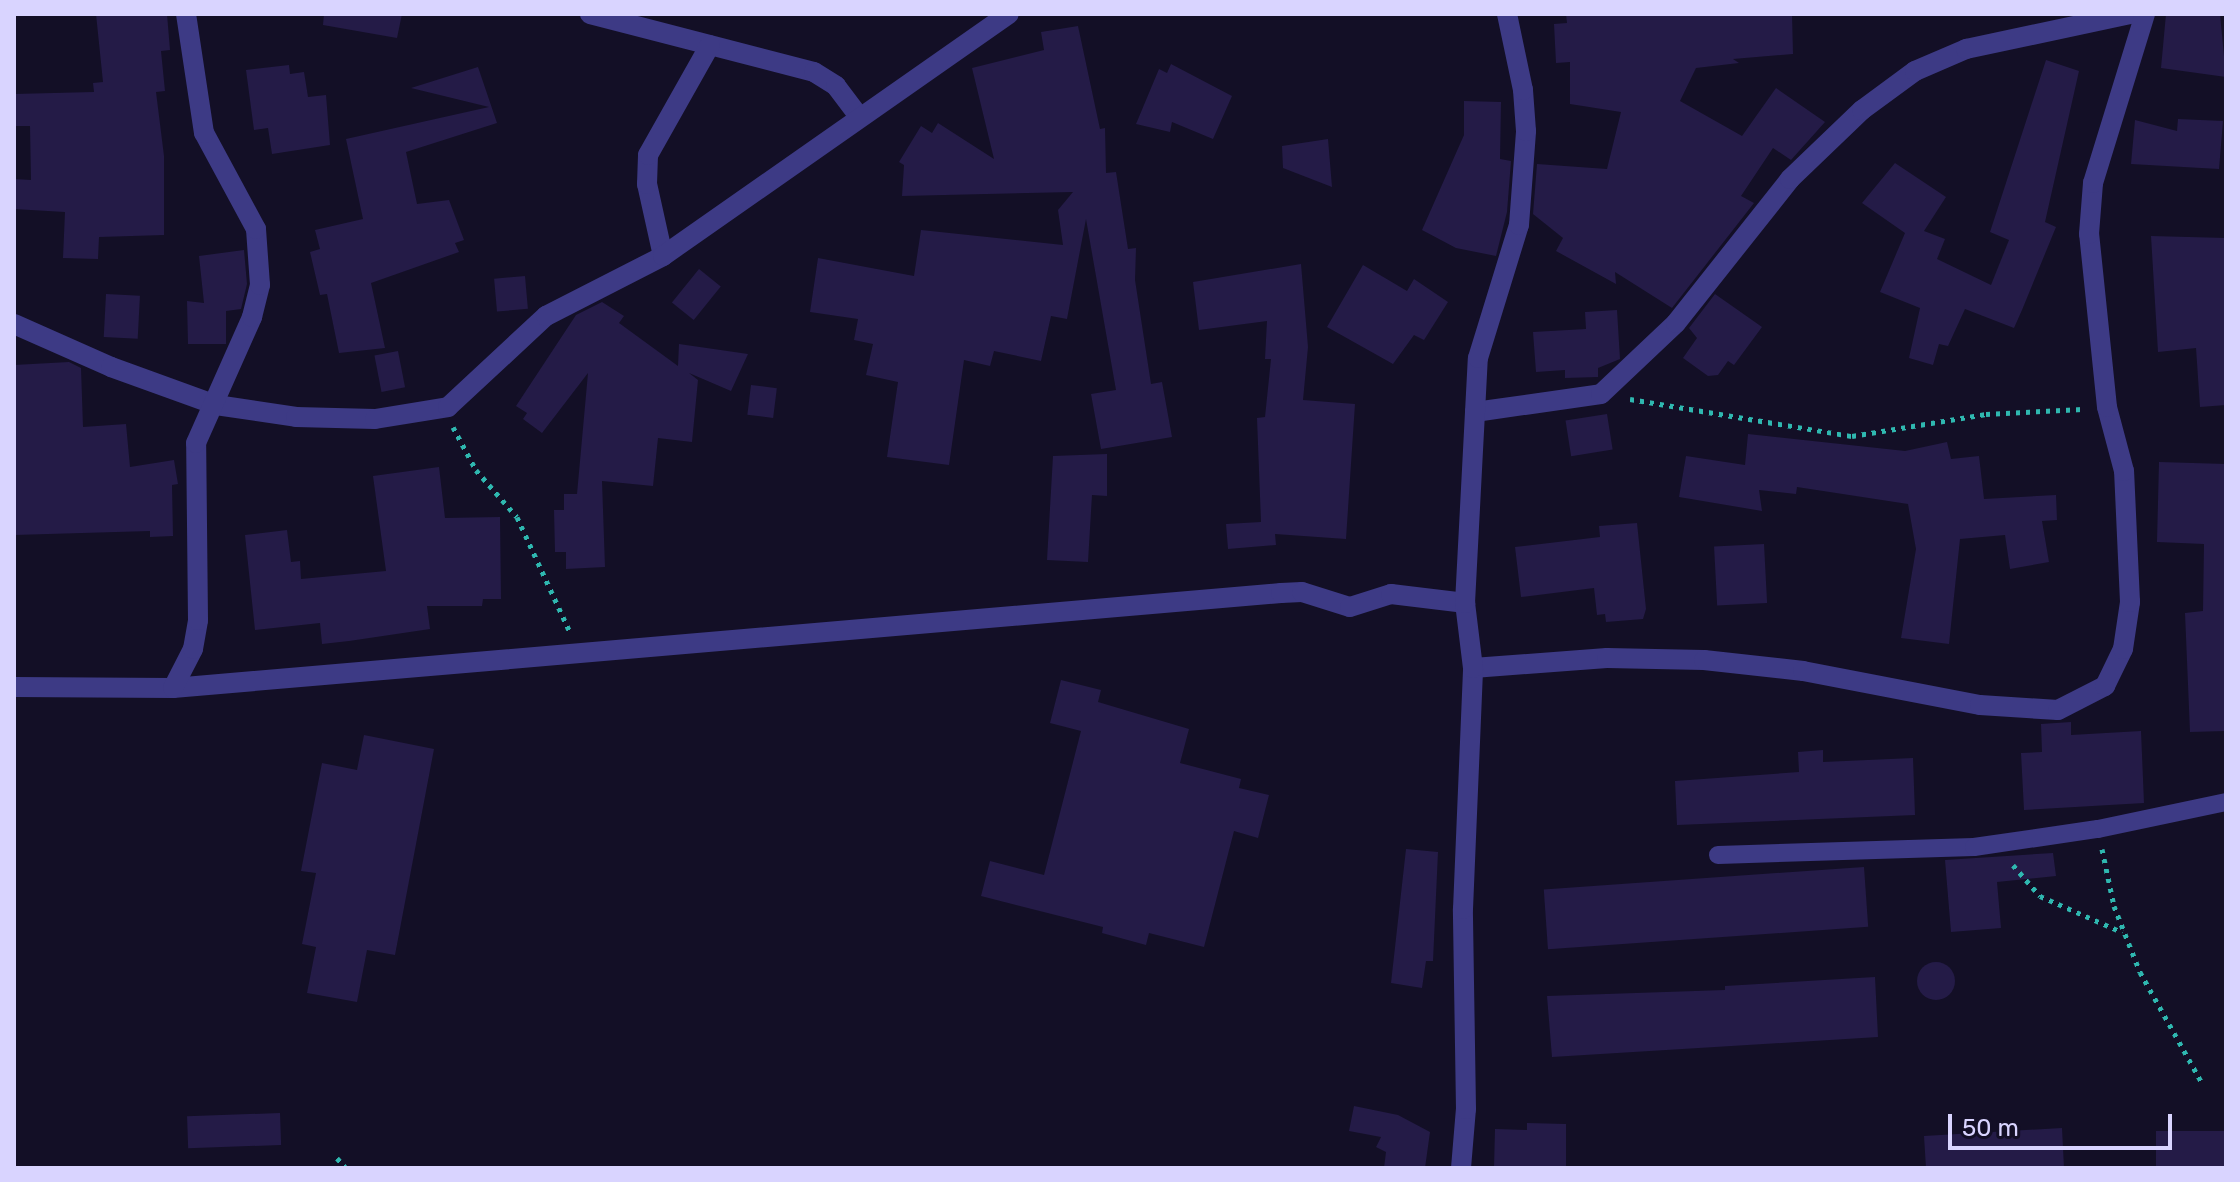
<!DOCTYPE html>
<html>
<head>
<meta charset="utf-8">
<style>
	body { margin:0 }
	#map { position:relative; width:2240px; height:1182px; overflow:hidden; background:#130f26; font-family:Rubik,sans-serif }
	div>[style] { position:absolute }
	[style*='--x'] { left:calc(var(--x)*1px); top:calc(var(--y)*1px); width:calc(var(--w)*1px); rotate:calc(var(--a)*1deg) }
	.building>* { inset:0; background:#241b47; transform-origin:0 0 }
	.round { border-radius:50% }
	.path>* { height:5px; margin-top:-2.5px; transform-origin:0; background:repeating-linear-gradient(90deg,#2fb8b0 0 4px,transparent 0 10px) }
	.service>* { height:18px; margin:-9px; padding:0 9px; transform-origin:9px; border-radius:9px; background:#3d3a85 }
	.minor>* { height:20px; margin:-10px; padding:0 10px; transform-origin:10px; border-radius:10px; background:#3d3a85 }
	span { translate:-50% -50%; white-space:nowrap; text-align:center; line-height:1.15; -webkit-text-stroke:8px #130f26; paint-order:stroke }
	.frame { position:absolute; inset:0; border:16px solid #d9d4ff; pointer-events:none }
	.scale { position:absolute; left:1948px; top:1114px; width:224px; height:36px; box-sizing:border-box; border:4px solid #d9d4ff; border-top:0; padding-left:10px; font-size:24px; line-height:28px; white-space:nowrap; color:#d9d4ff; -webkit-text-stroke:6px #130f26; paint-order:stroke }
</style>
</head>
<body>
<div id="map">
	<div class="building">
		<div style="clip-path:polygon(96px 14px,167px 14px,170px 50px,161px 51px,165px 91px,156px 92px,164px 156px,164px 235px,99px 237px,98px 259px,63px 258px,65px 212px,14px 209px,14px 179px,31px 180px,30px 126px,14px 126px,14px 94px,94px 92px,93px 83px,103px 82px)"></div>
		<div style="clip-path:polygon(324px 14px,402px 14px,397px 38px,323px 25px)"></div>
		<div style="clip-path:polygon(1566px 14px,1792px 14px,1793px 54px,1733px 59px,1739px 63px,1696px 68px,1680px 101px,1742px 136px,1776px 88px,1825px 122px,1791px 160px,1773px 148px,1741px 196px,1754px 203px,1672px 308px,1615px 272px,1616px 284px,1556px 251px,1563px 238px,1533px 214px,1537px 164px,1607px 169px,1621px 112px,1570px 104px,1570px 62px,1556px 63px,1554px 24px,1567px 23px)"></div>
		<div style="clip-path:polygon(2166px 14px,2220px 14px,2226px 77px,2161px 68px)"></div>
		<div style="clip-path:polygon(1078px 26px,1100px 129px,1105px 128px,1106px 173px,1116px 172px,1128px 249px,1136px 248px,1135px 280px,1151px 384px,1162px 382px,1172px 437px,1101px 449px,1091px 394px,1116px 390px,1086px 219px,1067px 319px,1051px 316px,1041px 361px,994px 351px,990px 366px,964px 360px,949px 465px,887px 457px,898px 382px,866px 375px,873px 344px,854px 340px,858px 319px,810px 312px,818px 258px,914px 276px,921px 230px,1063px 245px,1058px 210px,1073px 192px,902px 196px,904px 165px,899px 162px,921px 126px,932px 133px,938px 123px,994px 159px,972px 68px,1044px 50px,1041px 32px)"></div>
		<div style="clip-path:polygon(2046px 60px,2079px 71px,2045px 222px,2056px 227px,2022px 310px,2014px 328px,1965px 309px,1948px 346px,1939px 344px,1933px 365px,1909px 358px,1920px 308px,1880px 292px,1905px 233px,1862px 203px,1895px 163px,1946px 197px,1924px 231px,1945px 239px,1937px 259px,1991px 285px,2009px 240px,1990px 232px)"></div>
		<div style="clip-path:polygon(1171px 64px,1232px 96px,1213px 139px,1172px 122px,1170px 132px,1136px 124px,1159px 69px,1167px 73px)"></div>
		<div style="clip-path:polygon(289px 65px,290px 74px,304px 72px,308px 97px,326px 95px,330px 145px,272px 154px,268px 128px,254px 130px,246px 70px)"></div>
		<div style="clip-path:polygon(478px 67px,497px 123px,406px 152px,417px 204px,449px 200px,464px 240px,455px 243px,459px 252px,371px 283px,385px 348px,339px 353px,327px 294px,320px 295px,310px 252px,320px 249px,315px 230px,363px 219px,346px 139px,489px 107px,411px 88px)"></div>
		<div style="clip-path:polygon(1464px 101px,1501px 102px,1500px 159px,1511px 161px,1507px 212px,1496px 256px,1456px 248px,1422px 230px,1464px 135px)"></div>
		<div style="clip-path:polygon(2178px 119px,2223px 121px,2219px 169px,2131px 164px,2135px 120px,2177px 131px)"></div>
		<div style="clip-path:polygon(1328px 139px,1332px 187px,1283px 168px,1282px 146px)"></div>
		<div style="clip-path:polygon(2151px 236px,2226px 238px,2226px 405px,2200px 407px,2196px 348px,2158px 352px)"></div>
		<div style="clip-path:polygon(244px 250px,247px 284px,241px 309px,226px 311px,226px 344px,188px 344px,187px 301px,204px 303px,199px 256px)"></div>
		<div style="clip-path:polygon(1301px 264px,1308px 347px,1303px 400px,1355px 404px,1346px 539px,1275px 534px,1276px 545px,1228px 549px,1226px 524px,1261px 522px,1257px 418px,1265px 417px,1271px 359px,1265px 359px,1267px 321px,1199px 330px,1193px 282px)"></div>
		<div style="clip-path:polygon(1363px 265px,1407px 291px,1414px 279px,1448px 302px,1424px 340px,1414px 335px,1393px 364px,1327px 327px)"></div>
		<div style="left:699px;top:269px;width:28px;height:43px;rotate:39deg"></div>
		<div style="left:525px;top:276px;width:33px;height:31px;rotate:85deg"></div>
		<div style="left:106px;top:294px;width:34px;height:43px;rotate:3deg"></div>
		<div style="clip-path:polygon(1715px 294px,1762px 327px,1734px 365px,1728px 361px,1718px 375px,1708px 376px,1683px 358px,1697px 338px,1689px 328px)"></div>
		<div style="clip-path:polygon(602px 302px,624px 316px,619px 323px,678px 366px,679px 344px,748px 354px,731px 391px,689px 373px,698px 380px,692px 442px,658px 438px,653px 486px,602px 481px,605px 567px,566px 569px,566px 552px,555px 552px,554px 510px,564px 510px,564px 494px,577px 494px,588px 373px,542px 433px,523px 419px,527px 413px,516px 406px,576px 315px)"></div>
		<div style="clip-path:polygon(1617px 310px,1620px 359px,1598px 368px,1598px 377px,1565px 378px,1565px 370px,1536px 372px,1533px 332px,1586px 329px,1585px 312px)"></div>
		<div style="left:398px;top:351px;width:37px;height:24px;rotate:79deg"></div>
		<div style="clip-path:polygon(69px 362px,81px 368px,83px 427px,126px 424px,130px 467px,174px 460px,178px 484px,172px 485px,173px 536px,150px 537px,150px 531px,14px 535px,14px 365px)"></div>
		<div style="left:751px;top:385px;width:26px;height:30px;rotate:7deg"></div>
		<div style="left:1607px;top:414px;width:36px;height:42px;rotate:81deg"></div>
		<div style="clip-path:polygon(1748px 434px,1905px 451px,1947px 442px,1951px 459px,1979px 456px,1984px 499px,2056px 495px,2057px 520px,2042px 521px,2049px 562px,2010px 569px,2005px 535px,1960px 539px,1949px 644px,1901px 638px,1916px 549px,1908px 504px,1797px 487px,1796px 494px,1759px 490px,1762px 511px,1679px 497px,1686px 456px,1745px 465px)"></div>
		<div style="clip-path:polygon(1107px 454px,1107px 496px,1092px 495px,1088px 562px,1047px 560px,1053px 456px)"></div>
		<div style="clip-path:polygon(2159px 462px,2226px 464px,2226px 731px,2190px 732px,2185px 613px,2203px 611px,2204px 544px,2157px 542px)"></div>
		<div style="clip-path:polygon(439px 467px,445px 518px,500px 517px,501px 599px,483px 599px,482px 606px,427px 606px,430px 629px,349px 641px,322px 644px,320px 623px,255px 630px,245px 535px,287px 530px,291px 562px,300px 561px,301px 579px,386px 571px,373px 476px)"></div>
		<div style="clip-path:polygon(1637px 523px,1646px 609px,1643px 619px,1606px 622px,1605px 614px,1597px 615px,1594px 588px,1521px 597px,1515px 547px,1600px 537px,1599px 526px)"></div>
		<div style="left:1764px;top:544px;width:59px;height:50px;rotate:87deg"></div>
		<div style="clip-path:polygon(1061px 680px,1101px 690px,1098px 702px,1189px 729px,1180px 763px,1241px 779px,1239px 788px,1269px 795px,1258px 838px,1234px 831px,1204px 947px,1149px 933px,1146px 945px,1102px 933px,1103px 927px,981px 896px,990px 861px,1044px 875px,1081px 731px,1050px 723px)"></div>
		<div style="clip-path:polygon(2071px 722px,2071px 735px,2141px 731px,2144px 803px,2024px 810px,2021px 753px,2042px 752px,2041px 724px)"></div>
		<div style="clip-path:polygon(364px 735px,434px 749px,395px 955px,367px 950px,357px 1002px,307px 993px,316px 947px,302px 944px,316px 873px,301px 871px,322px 763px,357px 770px)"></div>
		<div style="clip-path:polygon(1823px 750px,1823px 762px,1913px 758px,1915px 815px,1677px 825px,1675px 781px,1799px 772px,1798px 752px)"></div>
		<div style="clip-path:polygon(1406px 849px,1438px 852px,1433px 961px,1426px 961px,1422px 988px,1391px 983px)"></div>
		<div style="clip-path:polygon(2053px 853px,2056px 876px,1997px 882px,2001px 928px,1951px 932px,1945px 860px)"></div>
		<div style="left:1864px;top:867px;width:60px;height:321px;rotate:86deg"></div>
		<div class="round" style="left:1917px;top:962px;width:38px;height:38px"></div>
		<div style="clip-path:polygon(1875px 977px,1878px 1037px,1552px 1057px,1547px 996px,1725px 990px,1725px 986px)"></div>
		<div style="clip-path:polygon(1354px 1106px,1398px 1115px,1430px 1132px,1425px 1168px,1384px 1168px,1386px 1152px,1376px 1147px,1381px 1137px,1349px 1131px)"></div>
		<div style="left:280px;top:1113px;width:32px;height:93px;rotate:88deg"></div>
		<div style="clip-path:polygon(1527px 1123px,1566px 1124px,1566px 1168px,1494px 1168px,1495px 1129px,1527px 1130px)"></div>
		<div style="clip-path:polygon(2062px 1128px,2064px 1168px,1926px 1168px,1924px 1136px)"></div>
		<div style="left:2226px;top:1131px;width:37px;height:70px;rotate:90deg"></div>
	</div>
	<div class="path">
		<div style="--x:1630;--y:399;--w:225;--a:9.5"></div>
		<div style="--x:1852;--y:436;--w:136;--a:-9.3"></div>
		<div style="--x:1986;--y:414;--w:97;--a:-3"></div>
		<div style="--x:453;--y:427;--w:49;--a:61.9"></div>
		<div style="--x:476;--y:470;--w:62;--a:48.9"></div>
		<div style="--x:517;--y:517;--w:127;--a:65.3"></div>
		<div style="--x:2102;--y:849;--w:58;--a:78.1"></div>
		<div style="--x:2114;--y:906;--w:71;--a:68.5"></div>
		<div style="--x:2140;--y:972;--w:125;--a:60.8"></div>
		<div style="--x:2013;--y:865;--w:41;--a:48.9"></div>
		<div style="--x:2040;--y:896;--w:90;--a:23.7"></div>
		<div style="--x:337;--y:1158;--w:13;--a:48"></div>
	</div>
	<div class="service">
		<div style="--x:1718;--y:855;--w:256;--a:-1.8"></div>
		<div style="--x:1974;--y:847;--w:125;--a:-8.3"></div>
		<div style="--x:2098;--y:829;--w:131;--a:-11.9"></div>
	</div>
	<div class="minor">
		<div style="--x:590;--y:14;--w:231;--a:14.5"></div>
		<div style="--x:814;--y:72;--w:26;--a:32"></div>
		<div style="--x:836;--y:86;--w:38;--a:53"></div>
		<div style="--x:663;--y:256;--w:74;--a:-102.5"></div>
		<div style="--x:647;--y:184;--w:29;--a:-88"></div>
		<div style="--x:648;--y:155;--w:126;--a:-60.6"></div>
		<div style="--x:14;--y:324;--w:106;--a:23.9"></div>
		<div style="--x:111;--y:367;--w:112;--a:19.9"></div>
		<div style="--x:216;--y:405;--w:81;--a:8.5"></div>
		<div style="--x:296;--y:417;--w:79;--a:1.5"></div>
		<div style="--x:375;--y:419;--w:74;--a:-9.3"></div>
		<div style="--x:448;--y:407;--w:134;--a:-42.9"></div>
		<div style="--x:546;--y:316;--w:131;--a:-27.1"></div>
		<div style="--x:663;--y:256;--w:422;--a:-35"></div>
		<div style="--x:1475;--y:412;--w:127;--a:-8.1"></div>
		<div style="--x:1601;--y:394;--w:103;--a:-43.4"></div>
		<div style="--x:1676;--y:323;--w:184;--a:-51.6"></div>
		<div style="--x:1790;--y:179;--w:100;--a:-43.8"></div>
		<div style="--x:1862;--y:110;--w:66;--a:-36.3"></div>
		<div style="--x:1915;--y:71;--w:56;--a:-23.3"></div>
		<div style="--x:1966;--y:49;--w:168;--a:-12"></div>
		<div style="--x:1473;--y:668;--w:134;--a:-4.3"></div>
		<div style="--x:1607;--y:658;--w:97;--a:1.2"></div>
		<div style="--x:1704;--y:660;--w:100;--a:6.3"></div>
		<div style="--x:1803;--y:671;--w:180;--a:10.9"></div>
		<div style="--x:1980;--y:705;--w:78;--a:3.7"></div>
		<div style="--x:2058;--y:710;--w:53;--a:-27.1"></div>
		<div style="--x:2105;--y:686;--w:41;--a:-64.1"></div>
		<div style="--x:2123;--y:649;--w:48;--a:-81.5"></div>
		<div style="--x:2130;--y:602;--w:131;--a:-92.6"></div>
		<div style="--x:2124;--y:471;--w:66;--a:-104.9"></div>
		<div style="--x:2107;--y:407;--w:174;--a:-95.9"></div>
		<div style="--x:2089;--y:234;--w:51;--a:-85.5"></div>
		<div style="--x:2093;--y:183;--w:177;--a:-72.9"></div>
		<div style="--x:14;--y:687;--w:159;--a:0.4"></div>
		<div style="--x:173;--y:688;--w:1112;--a:-4.9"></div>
		<div style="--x:1281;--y:593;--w:21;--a:-3"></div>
		<div style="--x:1302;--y:592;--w:50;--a:17.4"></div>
		<div style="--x:1350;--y:607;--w:43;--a:-17.6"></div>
		<div style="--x:1391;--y:594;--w:75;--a:6.9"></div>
		<div style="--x:173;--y:688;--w:44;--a:-62.9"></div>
		<div style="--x:193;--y:649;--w:29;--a:-80"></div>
		<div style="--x:198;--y:620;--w:177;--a:-90.6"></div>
		<div style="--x:196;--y:443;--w:138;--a:-66"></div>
		<div style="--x:252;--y:317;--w:33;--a:-76"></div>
		<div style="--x:260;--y:285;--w:56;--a:-94.1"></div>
		<div style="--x:256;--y:229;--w:109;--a:-118.4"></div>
		<div style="--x:204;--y:133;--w:120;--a:-98.6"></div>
		<div style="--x:1461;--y:1168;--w:59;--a:-85.2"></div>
		<div style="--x:1466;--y:1109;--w:200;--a:-90.9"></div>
		<div style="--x:1463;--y:909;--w:241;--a:-87.6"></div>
		<div style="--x:1473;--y:668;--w:65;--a:-97"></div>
		<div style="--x:1465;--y:603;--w:245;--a:-87"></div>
		<div style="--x:1478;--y:358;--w:139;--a:-72.9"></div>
		<div style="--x:1519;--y:225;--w:94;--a:-85.7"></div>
		<div style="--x:1526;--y:131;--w:41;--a:-94.2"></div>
		<div style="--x:1523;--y:90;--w:78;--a:-101.9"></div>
	</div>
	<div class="frame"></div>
	<div class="scale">50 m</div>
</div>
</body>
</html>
